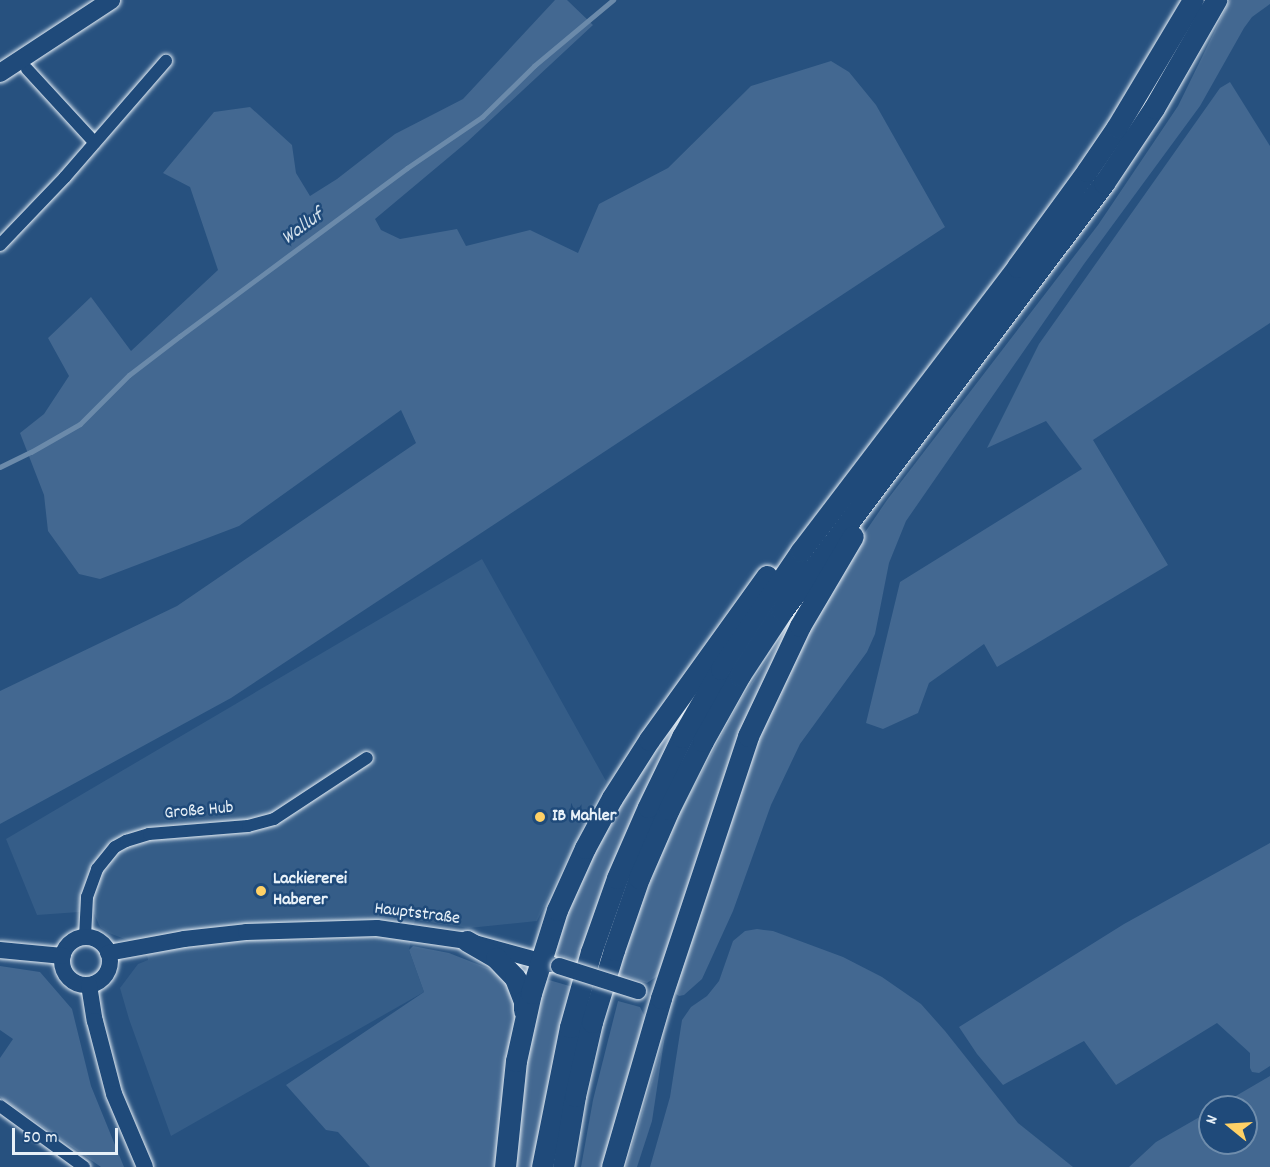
<!DOCTYPE html>
<html>
<head>
<meta charset="utf-8">
<style>
	body { margin:0 }
	#map { position:relative; width:1270px; height:1167px; overflow:hidden; background:#27517f; font-family:Dekko,sans-serif }
	div>[style] { position:absolute }
	[style*='--x'] { left:calc(var(--x)*1px); top:calc(var(--y)*1px); width:calc(var(--w)*1px); rotate:calc(var(--a)*1deg) }
	.built>* { inset:0; background:#355d88 }
	.green>* { inset:0; background:#436891 }
	.stream>* { height:4.5px; margin:-2.25px; padding:0 2.25px; transform-origin:2.25px; border-radius:2.25px; background:#6b8aaa }
	.roads { filter:drop-shadow(0 0 2px #e8f1f8) drop-shadow(0 0 2px #e8f1f8) }
	.street>* { height:12px; margin:-6px; padding:0 6px; transform-origin:6px; border-radius:6px; background:#1f4a7a }
	.secondary>* { height:16px; margin:-8px; padding:0 8px; transform-origin:8px; border-radius:8px; background:#1f4a7a }
	.secondary>.ring { margin:-8px; padding:0; box-sizing:content-box; background:none; border:16px solid #1f4a7a; border-radius:50% }
	.primary>* { height:18px; margin:-9px; padding:0 9px; transform-origin:9px; border-radius:9px; background:#1f4a7a }
	.highway>* { height:21px; margin:-10.5px; padding:0 10.5px; transform-origin:10.5px; border-radius:10.5px; background:#1f4a7a }
	.bridges { filter:drop-shadow(0 0 2px #e8f1f8) drop-shadow(0 0 2px #e8f1f8) }
	.secondary-bridge>* { height:16px; margin:-8px; padding:0 8px; transform-origin:8px; border-radius:8px; background:#1f4a7a }
	.dots>* { width:16px; height:16px; translate:-50% -50%; box-sizing:border-box; border:3px solid #1f4a7a; border-radius:50% }
	span { translate:-50% -50%; white-space:nowrap; text-align:center; line-height:1.15; -webkit-text-stroke:5px #1f4a7a; paint-order:stroke }
	.street-label { font-size:18px; color:#e8f1f8 }
	.poi-label { font-size:18px; color:#e8f1f8; font-weight:700 }
	.left { translate:0 -50%; text-align:left }
	.water-label { font-size:20px; color:#d5e2ec; font-style:italic }
	.north { position:absolute; left:1198px; top:1095px; width:60px; height:60px; box-sizing:border-box; background:#1f4a7a; border:2px solid #6f8dac; border-radius:50%; rotate:288deg; font-size:16px; font-weight:700; line-height:24px; text-align:center; color:#e8f1f8 }
	.north::after { content:''; display:block; margin:auto; width:21px; height:27px; background:#ffd166; clip-path:polygon(50% 0,100% 100%,50% 72%,0 100%) }
	.scale { position:absolute; left:12px; top:1128px; width:106px; height:27px; box-sizing:border-box; border:3px solid #e8f1f8; border-top:0; padding-left:8px; font-size:18px; line-height:21px; white-space:nowrap; color:#e8f1f8; -webkit-text-stroke:4px #1f4a7a; paint-order:stroke }
</style>
</head>
<body>
<div id="map">
	<div class="built">
		<div style="clip-path:polygon(482px 559px,606px 781px,537px 921px,469px 928px,415px 920px,409px 950px,424px 992px,171px 1136px,129px 1019px,120px 988px,138px 964px,148px 960px,144px 939px,130px 941px,109px 933px,100px 927px,93px 911px,37px 915px,6px 839px)"></div>
	</div>
	<div class="green">
		<div style="clip-path:polygon(555px 0,567px 0,593px 25px,467px 142px,375px 219px,381px 230px,400px 239px,457px 229px,466px 246px,530px 230px,578px 253px,599px 204px,668px 168px,751px 86px,831px 61px,849px 72px,876px 105px,945px 227px,231px 698px,0 824px,0 691px,177px 606px,416px 443px,401px 410px,239px 526px,100px 579px,79px 574px,48px 531px,44px 495px,20px 433px,44px 414px,69px 376px,48px 338px,91px 297px,131px 351px,218px 270px,190px 187px,163px 173px,214px 112px,250px 107px,292px 145px,296px 173px,310px 196px,337px 179px,395px 134px,463px 99px)"></div>
		<div style="clip-path:polygon(1230px 0,1270px 0,1270px 4px,1252px 17px,1244px 28px,1200px 106px,1084px 264px,906px 521px,889px 563px,875px 634px,867px 652px,800px 744px,771px 805px,733px 911px,702px 979px,684px 995px,679px 996px,676px 994px,675px 985px,694px 931px,735px 792px,787px 668px,846px 560px,887px 500px,1098px 225px,1178px 106px)"></div>
		<div style="clip-path:polygon(1230px 82px,1270px 146px,1270px 323px,1093px 440px,1168px 565px,997px 667px,984px 644px,929px 683px,918px 713px,883px 729px,866px 723px,900px 582px,1082px 469px,1046px 421px,987px 448px,1039px 344px,1220px 88px)"></div>
		<div style="clip-path:polygon(816px 584px,662px 973px,647px 983px,618px 974px,637px 916px,672px 828px,740px 701px)"></div>
		<div style="clip-path:polygon(742px 621px,581px 962px,558px 955px,555px 950px,557px 935px,599px 839px,625px 793px)"></div>
		<div style="clip-path:polygon(1270px 843px,1270px 1066px,1259px 1073px,1252px 1072px,1250px 1068px,1250px 1053px,1217px 1023px,1116px 1085px,1084px 1041px,1003px 1085px,977px 1054px,959px 1027px,1124px 924px)"></div>
		<div style="clip-path:polygon(757px 929px,773px 931px,843px 957px,882px 977px,921px 1004px,945px 1031px,1018px 1123px,1073px 1167px,650px 1167px,670px 1097px,682px 1020px,691px 1007px,707px 996px,719px 981px,733px 941px,745px 931px)"></div>
		<div style="clip-path:polygon(413px 946px,449px 953px,495px 971px,514px 991px,519px 1001px,501px 1167px,370px 1167px,338px 1132px,326px 1130px,286px 1085px,424px 992px,409px 950px)"></div>
		<div style="clip-path:polygon(0 966px,40px 972px,72px 1009px,91px 1086px,124px 1167px,101px 1167px,0 1097px,0 1058px,13px 1039px,0 1030px)"></div>
		<div style="clip-path:polygon(549px 980px,573px 987px,535px 1167px,513px 1167px,521px 1079px,543px 983px)"></div>
		<div style="clip-path:polygon(618px 1001px,640px 1007px,646px 1019px,604px 1167px,581px 1167px,593px 1100px)"></div>
		<div style="clip-path:polygon(665px 1035px,652px 1121px,637px 1167px,626px 1167px)"></div>
		<div style="clip-path:polygon(1270px 1076px,1270px 1167px,1129px 1167px,1156px 1142px,1210px 1111px,1210px 1143px,1246px 1143px,1246px 1107px,1217px 1107px)"></div>
	</div>
	<div class="stream">
		<div style="--x:0;--y:467;--w:34;--a:-26"></div>
		<div style="--x:31;--y:452;--w:56;--a:-29.7"></div>
		<div style="--x:80;--y:424;--w:69;--a:-45"></div>
		<div style="--x:129;--y:375;--w:64;--a:-37.4"></div>
		<div style="--x:180;--y:336;--w:282;--a:-36.5"></div>
		<div style="--x:407;--y:168;--w:91;--a:-34.2"></div>
		<div style="--x:482;--y:117;--w:73;--a:-44.4"></div>
		<div style="--x:534;--y:66;--w:103;--a:-39.9"></div>
	</div>
	<div class="roads">
		<div class="street">
			<div style="--x:27;--y:69;--w:100;--a:47.4"></div>
			<div style="--x:0;--y:245;--w:94;--a:-46.3"></div>
			<div style="--x:65;--y:177;--w:154;--a:-49"></div>
			<div style="--x:85;--y:937;--w:40;--a:-87.1"></div>
			<div style="--x:87;--y:897;--w:30;--a:-70"></div>
			<div style="--x:97;--y:869;--w:28;--a:-51"></div>
			<div style="--x:115;--y:847;--w:13;--a:-29"></div>
			<div style="--x:126;--y:841;--w:24;--a:-17"></div>
			<div style="--x:149;--y:834;--w:99;--a:-4.6"></div>
			<div style="--x:248;--y:826;--w:27;--a:-15"></div>
			<div style="--x:274;--y:819;--w:111;--a:-33.3"></div>
			<div style="--x:0;--y:1106;--w:104;--a:36"></div>
		</div>
		<div class="secondary">
			<div class="ring" style="left:62px;top:937px;width:32px;height:32px"></div>
			<div style="--x:0;--y:950;--w:63;--a:5.4"></div>
			<div style="--x:108;--y:953;--w:77;--a:-10.4"></div>
			<div style="--x:184;--y:939;--w:62;--a:-6.4"></div>
			<div style="--x:246;--y:932;--w:131;--a:-1.7"></div>
			<div style="--x:377;--y:928;--w:91;--a:8.2"></div>
			<div style="--x:467;--y:941;--w:87;--a:15.3"></div>
			<div style="--x:89;--y:985;--w:36;--a:81"></div>
			<div style="--x:95;--y:1021;--w:75;--a:75.4"></div>
			<div style="--x:114;--y:1094;--w:79;--a:67"></div>
		</div>
		<div class="primary">
			<div style="--x:0;--y:73;--w:133;--a:-33.3"></div>
		</div>
		<div class="highway">
			<div style="--x:467;--y:941;--w:34;--a:30"></div>
			<div style="--x:496;--y:958;--w:28;--a:46"></div>
			<div style="--x:515;--y:978;--w:25;--a:69"></div>
			<div style="--x:524;--y:1001;--w:9;--a:90"></div>
			<div style="--x:505;--y:1167;--w:107;--a:-84.1"></div>
			<div style="--x:516;--y:1061;--w:70;--a:-77.6"></div>
			<div style="--x:531;--y:993;--w:87;--a:-72.6"></div>
			<div style="--x:557;--y:910;--w:68;--a:-65.7"></div>
			<div style="--x:585;--y:848;--w:57;--a:-61.6"></div>
			<div style="--x:612;--y:798;--w:69;--a:-57.5"></div>
			<div style="--x:649;--y:740;--w:202;--a:-54.3"></div>
			<div style="--x:542;--y:1167;--w:143;--a:-78.7"></div>
			<div style="--x:570;--y:1027;--w:78;--a:-74.4"></div>
			<div style="--x:591;--y:952;--w:78;--a:-70.6"></div>
			<div style="--x:617;--y:878;--w:77;--a:-66.4"></div>
			<div style="--x:648;--y:807;--w:78;--a:-64.1"></div>
			<div style="--x:682;--y:737;--w:78;--a:-60.2"></div>
			<div style="--x:721;--y:669;--w:143;--a:-55.9"></div>
			<div style="--x:801;--y:551;--w:357;--a:-52.7"></div>
			<div style="--x:1017;--y:267;--w:119;--a:-53.9"></div>
			<div style="--x:1087;--y:171;--w:53;--a:-55.7"></div>
			<div style="--x:1117;--y:127;--w:148;--a:-59.1"></div>
			<div style="--x:563;--y:1167;--w:72;--a:-80.4"></div>
			<div style="--x:575;--y:1096;--w:76;--a:-77.1"></div>
			<div style="--x:592;--y:1022;--w:75;--a:-73"></div>
			<div style="--x:614;--y:950;--w:76;--a:-70.9"></div>
			<div style="--x:639;--y:878;--w:75;--a:-66.5"></div>
			<div style="--x:669;--y:809;--w:76;--a:-63.4"></div>
			<div style="--x:703;--y:741;--w:76;--a:-60.7"></div>
			<div style="--x:740;--y:675;--w:77;--a:-56.7"></div>
			<div style="--x:782;--y:611;--w:536;--a:-53.04"></div>
			<div style="--x:1104;--y:183;--w:90;--a:-56.3"></div>
			<div style="--x:1154;--y:108;--w:125;--a:-60.1"></div>
			<div style="--x:612;--y:1167;--w:176;--a:-73.8"></div>
			<div style="--x:661;--y:998;--w:276;--a:-71.6"></div>
			<div style="--x:748;--y:736;--w:122;--a:-64.7"></div>
			<div style="--x:800;--y:626;--w:104;--a:-59.5"></div>
		</div>
	</div>
	<div class="bridges">
		<div class="secondary-bridge">
			<div style="--x:559;--y:966;--w:83;--a:17.6"></div>
		</div>
	</div>
	<div class="dots">
		<div style="left:540px;top:817px;background:#ffd166"></div>
		<div style="left:261px;top:891px;background:#ffd166"></div>
	</div>
	<div class="street-label">
		<span style="left:199px;top:812px;rotate:-5deg">Große Hub</span>
		<span style="left:417px;top:915px;rotate:7deg">Hauptstraße</span>
	</div>
	<div class="poi-label">
		<span class="left" style="left:552px;top:817px">IB Mahler</span>
		<span class="left" style="left:273px;top:891px">Lackiererei<br>Haberer</span>
	</div>
	<div class="water-label">
		<span style="left:303px;top:228px;rotate:-36deg">Walluf</span>
	</div>
	<div class="north">N</div>
	<div class="scale">50 m</div>
</div>
</body>
</html>
